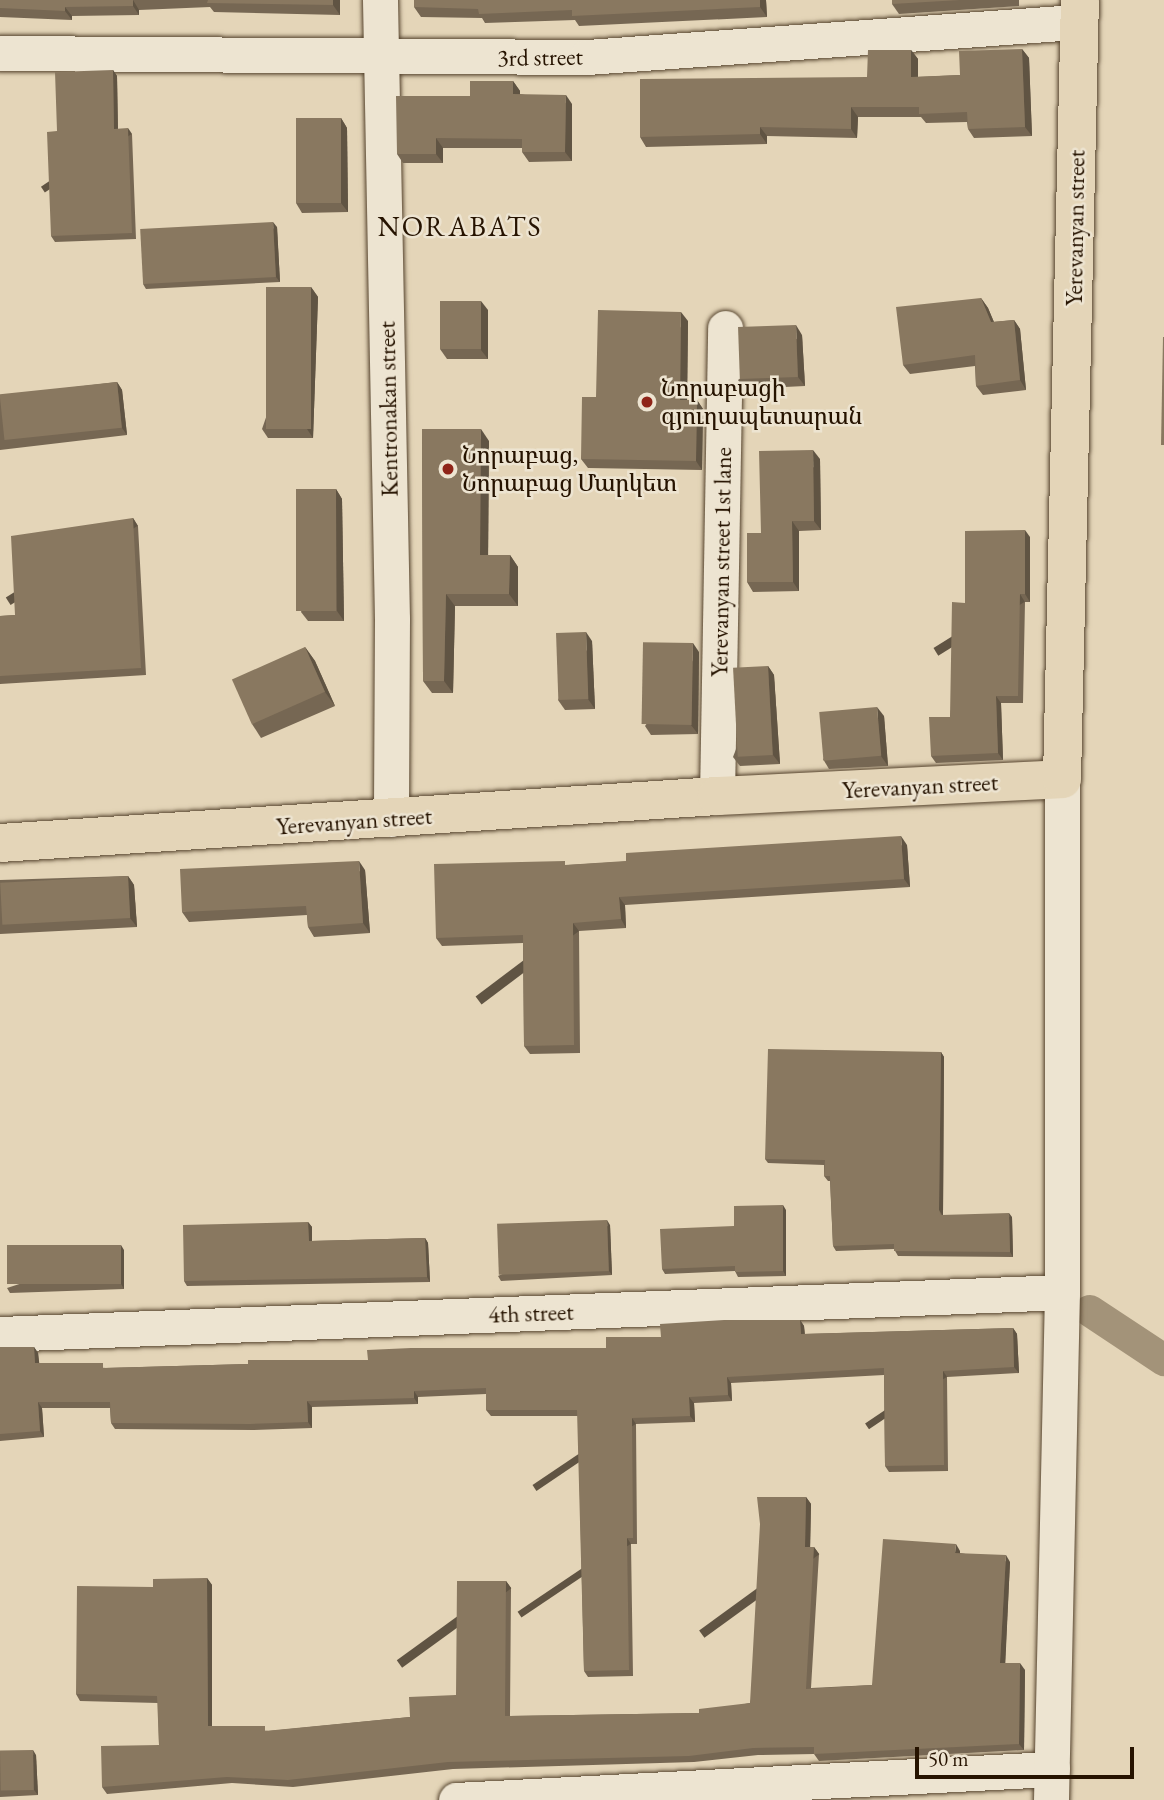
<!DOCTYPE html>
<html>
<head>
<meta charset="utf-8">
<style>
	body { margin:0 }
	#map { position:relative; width:1164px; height:1800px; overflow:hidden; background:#e4d5b8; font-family:"EB Garamond","Noto Serif Armenian",serif }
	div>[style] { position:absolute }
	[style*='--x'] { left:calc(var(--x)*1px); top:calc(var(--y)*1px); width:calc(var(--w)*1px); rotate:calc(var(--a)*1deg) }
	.canal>* { height:32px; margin:-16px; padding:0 16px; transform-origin:16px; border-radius:16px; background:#a39379 }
	.roads { filter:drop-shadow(0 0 2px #56442e) drop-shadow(0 0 2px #56442e) }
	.minor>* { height:35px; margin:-17.5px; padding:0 17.5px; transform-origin:17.5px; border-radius:17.5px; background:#ede4d1 }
	.major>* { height:38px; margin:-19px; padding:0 19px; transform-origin:19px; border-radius:19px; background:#e4d5b8 }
	.wall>* { inset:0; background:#766753 }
	.shaded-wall>* { inset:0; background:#605443; transform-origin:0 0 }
	.building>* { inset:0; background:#897860; transform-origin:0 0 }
	.dots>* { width:19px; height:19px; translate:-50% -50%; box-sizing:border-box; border:4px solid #ede4d1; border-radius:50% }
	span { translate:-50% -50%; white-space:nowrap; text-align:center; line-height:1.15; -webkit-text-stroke:5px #ede4d1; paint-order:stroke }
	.street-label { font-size:24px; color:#261300 }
	.poi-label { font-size:24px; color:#261300 }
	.left { translate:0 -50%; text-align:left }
	.quarter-label { font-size:28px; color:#261300; letter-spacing:2px }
	.scale { position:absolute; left:915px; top:1747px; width:219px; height:32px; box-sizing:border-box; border:4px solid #261300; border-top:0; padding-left:9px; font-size:21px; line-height:24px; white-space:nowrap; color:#261300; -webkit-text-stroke:5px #ede4d1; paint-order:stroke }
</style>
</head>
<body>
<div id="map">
	<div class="canal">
		<div style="--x:1090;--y:1311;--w:89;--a:33.5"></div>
	</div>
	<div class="roads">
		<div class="minor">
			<div style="--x:380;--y:0;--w:619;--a:88.89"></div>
			<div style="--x:392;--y:619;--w:200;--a:90.3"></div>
			<div style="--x:0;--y:53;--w:587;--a:0.39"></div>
			<div style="--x:587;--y:57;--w:493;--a:-4.1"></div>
			<div style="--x:717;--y:796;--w:468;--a:-89"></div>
			<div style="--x:0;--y:1334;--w:1063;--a:-2.26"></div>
			<div style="--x:456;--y:1800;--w:597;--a:-2.98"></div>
			<div style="--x:1051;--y:1800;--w:508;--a:-88.76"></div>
			<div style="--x:1062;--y:1292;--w:513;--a:-90"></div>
		</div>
		<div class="major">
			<div style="--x:0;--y:843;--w:719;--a:-3.75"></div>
			<div style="--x:717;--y:796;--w:345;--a:-2.8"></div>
			<div style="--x:1062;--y:779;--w:779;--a:-88.68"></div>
		</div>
	</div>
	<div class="wall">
		<div style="clip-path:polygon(0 0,340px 0,340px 15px,214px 12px,210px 7px,139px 10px,139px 15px,72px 16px,72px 20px,0 17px)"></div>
		<div style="clip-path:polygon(766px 0,767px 17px,579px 26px,575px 20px,485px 23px,482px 18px,421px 17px,414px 7px)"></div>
		<div style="clip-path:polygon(892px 0,1019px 0,1019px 6px,899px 14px,892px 4px)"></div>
		<div style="clip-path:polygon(1022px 49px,1029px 58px,1032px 136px,974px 138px,968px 129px,967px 122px,926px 123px,921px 117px,858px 117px,857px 138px,767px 136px,767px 144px,646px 147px,640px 137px,867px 77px,911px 50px,918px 59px,918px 77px,960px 75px)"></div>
		<div style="clip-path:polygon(113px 70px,117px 76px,118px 129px,132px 134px,136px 239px,55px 242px,51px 236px,57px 131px)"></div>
		<div style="clip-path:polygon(513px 81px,520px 91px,520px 94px,572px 104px,572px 161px,529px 162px,522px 152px,522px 148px,443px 148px,443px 163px,403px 163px,397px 154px,470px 96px)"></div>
		<div style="clip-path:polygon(341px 118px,347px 128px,348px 212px,302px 213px,296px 203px)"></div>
		<div style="clip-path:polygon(277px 227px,280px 282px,146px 289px,143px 284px)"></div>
		<div style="clip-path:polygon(311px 287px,318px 297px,313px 438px,268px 438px,262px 429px)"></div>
		<div style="clip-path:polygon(981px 298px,988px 308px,994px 322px,1014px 320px,1020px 329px,1026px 390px,983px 395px,976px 386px,975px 366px,910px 374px,903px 365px)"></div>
		<div style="clip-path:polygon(488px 310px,488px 359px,447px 359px,440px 349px)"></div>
		<div style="clip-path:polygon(688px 321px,687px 400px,697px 400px,703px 409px,702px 470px,588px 468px,581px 459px,596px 397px)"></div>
		<div style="clip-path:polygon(802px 335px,805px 386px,744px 389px,738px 380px)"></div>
		<div style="clip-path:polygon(117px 382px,122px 390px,127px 435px,0 450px,0 396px)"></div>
		<div style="clip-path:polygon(422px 429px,489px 441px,488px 555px,510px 555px,518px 567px,518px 606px,455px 606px,453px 693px,432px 693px,423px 681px)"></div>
		<div style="clip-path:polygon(820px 459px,821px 530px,799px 531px,799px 591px,753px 592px,747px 582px,761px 533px)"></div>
		<div style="clip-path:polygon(336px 489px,342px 499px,344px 621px,308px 621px,301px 612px)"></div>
		<div style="clip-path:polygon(133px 518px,138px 526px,146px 675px,0 684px,0 616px,15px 615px)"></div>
		<div style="clip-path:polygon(1030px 537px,1030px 602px,1025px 602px,1023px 703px,1001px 703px,1003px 760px,936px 763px,931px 756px,950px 717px,965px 603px)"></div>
		<div style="clip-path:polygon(592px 641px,595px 709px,565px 710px,558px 700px)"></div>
		<div style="clip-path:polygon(305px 647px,315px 661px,335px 706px,261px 738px,252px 724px)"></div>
		<div style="clip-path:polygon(699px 652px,698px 734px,651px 735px,645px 726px)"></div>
		<div style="clip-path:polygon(768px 666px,774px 675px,780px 764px,740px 766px,733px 757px)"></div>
		<div style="clip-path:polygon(884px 716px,888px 766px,829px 769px,823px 759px)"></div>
		<div style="clip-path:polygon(907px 845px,910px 887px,625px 905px,626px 928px,579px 931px,580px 1053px,530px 1054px,524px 1046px,523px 943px,442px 946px,436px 938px,568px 865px)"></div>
		<div style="clip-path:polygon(365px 870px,370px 933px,314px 937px,308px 927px,307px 915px,189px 922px,182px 912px)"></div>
		<div style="clip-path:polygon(128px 876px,134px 885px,137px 927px,0 934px,0 880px)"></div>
		<div style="clip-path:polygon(941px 1052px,944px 1057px,943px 1215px,1012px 1217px,1013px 1257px,898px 1256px,894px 1249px,836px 1251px,833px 1246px,830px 1181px,828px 1181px,824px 1176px,824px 1165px,768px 1163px,765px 1159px)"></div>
		<div style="clip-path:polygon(786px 1210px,786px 1276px,738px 1277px,735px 1271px,665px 1274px,662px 1269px,734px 1226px)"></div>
		<div style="clip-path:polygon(308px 1222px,312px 1227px,312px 1241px,425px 1238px,428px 1243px,430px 1282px,187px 1286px,184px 1281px)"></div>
		<div style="clip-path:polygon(610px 1225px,612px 1275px,501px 1281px,498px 1276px)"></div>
		<div style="clip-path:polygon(124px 1250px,124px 1289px,10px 1293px,7px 1288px)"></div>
		<div style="clip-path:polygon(800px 1320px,804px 1326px,805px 1334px,1013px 1328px,1017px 1334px,1019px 1373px,947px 1377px,948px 1471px,889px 1472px,885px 1466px,884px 1375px,731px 1383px,732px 1401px,694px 1403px,695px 1422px,636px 1424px,637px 1544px,631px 1544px,633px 1676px,588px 1677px,584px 1671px,578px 1416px,491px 1416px,486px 1410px,486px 1394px,418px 1397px,418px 1404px,312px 1407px,312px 1428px,254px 1430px,115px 1429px,111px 1423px,110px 1408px,42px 1408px,44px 1437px,0 1441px,0 1347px,34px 1347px,38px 1353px,39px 1363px,106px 1368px,248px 1364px,368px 1360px,606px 1348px,661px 1337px)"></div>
		<div style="clip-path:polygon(806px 1497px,811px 1504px,810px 1547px,814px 1547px,819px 1554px,811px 1688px,872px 1685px,960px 1551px,960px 1553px,1010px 1562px,1005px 1663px,1025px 1670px,1024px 1750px,819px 1761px,814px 1754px,758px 1755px,694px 1762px,453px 1769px,293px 1787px,232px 1783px,107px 1794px,102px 1787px,159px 1745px,158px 1703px,80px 1701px,76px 1694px,153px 1587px,207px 1578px,212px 1585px,212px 1726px,269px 1731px,410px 1717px,456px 1695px,506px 1581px,511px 1588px,510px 1716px,699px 1713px,750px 1703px)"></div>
		<div style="clip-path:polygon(0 1751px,36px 1755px,38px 1795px,0 1797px)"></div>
	</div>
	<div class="shaded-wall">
		<div style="clip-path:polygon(133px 0,139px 10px,139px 15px,133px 6px)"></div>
		<div style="clip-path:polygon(333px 0,340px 0,340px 15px,333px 5px)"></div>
		<div style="clip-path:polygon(760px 0,766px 0,767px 17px,760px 7px)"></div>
		<div style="clip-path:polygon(65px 7px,72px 16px,72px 20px,65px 11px)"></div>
		<div style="clip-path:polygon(1022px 49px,1029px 58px,1032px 136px,1025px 127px)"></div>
		<div style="clip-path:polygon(911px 50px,918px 59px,918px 86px,911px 77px)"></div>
		<div style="clip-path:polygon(113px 70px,117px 76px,118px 135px,114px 129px)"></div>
		<div style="clip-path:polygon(513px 81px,520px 91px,520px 104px,513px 94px)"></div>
		<div style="clip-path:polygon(566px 95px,572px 104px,572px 161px,565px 152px)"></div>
		<div style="clip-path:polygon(851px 107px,858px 117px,857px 138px,851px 129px)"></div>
		<div style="clip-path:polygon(341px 118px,347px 128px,348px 212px,341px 203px)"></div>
		<div style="clip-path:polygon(760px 127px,767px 136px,767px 144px,760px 134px)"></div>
		<div style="left:128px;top:128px;width:7px;height:105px;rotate:56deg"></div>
		<div style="clip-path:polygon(436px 138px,443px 148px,443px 163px,436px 154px)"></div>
		<div style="clip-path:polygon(273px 222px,277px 227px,280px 282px,276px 277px)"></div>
		<div style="clip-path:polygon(311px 287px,318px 297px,313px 438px,307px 429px)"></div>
		<div style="clip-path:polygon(981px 298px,988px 308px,998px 332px,991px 322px)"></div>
		<div style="clip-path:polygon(481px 301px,488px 310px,488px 359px,481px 350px)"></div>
		<div style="clip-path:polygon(681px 312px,688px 321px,687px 409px,680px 400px)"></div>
		<div style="clip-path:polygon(1014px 320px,1020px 329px,1026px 390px,1020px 380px)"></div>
		<div style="clip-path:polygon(796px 325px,802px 335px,805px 386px,798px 377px)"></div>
		<div style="clip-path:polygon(117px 382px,122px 390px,127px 435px,122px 428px)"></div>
		<div style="clip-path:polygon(697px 400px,703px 409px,702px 470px,696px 461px)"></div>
		<div style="clip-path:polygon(481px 429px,489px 441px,488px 567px,480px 555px)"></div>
		<div style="clip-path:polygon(813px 450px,820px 459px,821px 530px,814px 521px)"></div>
		<div style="clip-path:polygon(336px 489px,342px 499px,344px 621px,337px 611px)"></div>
		<div style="left:133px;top:518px;width:9px;height:150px;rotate:58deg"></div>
		<div style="clip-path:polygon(792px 521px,799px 531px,799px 591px,793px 582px)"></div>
		<div style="clip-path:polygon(1025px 530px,1030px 537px,1030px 602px,1025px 594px)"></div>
		<div style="clip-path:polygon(510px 555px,518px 567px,518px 606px,509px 594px)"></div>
		<div style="clip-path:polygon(446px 594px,455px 606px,453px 693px,444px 681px)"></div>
		<div style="left:1020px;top:594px;width:9px;height:102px;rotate:58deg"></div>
		<div style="clip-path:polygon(586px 632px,592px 641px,595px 709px,588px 699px)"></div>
		<div style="clip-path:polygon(693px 643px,699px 652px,698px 734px,691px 725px)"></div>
		<div style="clip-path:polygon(305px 647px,315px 661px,335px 706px,325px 692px)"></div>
		<div style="clip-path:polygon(768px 666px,774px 675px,780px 764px,773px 755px)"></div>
		<div style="clip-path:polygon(996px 696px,1001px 703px,1003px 760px,998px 753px)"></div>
		<div style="clip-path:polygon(877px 707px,884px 716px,888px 766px,881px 756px)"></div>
		<div style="clip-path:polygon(901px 836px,907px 845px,910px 887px,904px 879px)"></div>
		<div style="clip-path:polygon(359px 861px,365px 870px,370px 933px,363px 923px)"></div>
		<div style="clip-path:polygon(128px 876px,134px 885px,137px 927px,130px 918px)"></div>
		<div style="clip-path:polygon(619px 897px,625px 905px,626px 928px,621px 919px)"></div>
		<div style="left:573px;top:923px;width:10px;height:122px;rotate:53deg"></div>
		<div style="clip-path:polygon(941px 1052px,944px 1057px,943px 1215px,945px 1219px,939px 1210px)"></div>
		<div style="clip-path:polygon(783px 1205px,786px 1210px,786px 1276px,783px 1271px)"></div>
		<div style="clip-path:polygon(1009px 1213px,1012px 1217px,1013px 1257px,1010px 1252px)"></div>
		<div style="clip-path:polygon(607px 1220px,610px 1225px,612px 1275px,609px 1271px)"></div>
		<div style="clip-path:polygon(308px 1222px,312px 1227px,312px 1246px,309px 1241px)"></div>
		<div style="clip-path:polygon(425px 1238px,428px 1243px,430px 1282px,427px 1277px)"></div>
		<div style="clip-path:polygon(121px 1245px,124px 1250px,124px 1289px,121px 1284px)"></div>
		<div style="clip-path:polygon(800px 1320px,804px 1326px,805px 1340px,801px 1334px)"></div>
		<div style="clip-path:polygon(1013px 1328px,1017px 1334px,1019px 1373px,1014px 1367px)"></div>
		<div style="clip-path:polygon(34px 1347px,38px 1353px,40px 1369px,35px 1363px)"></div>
		<div style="left:943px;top:1371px;width:7px;height:94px;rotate:56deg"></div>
		<div style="clip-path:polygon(727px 1377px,731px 1383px,732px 1401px,728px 1395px)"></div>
		<div style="clip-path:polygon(414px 1391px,418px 1397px,418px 1404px,414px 1398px)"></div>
		<div style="clip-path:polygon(689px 1397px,694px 1403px,695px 1422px,690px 1416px)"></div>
		<div style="clip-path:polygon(307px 1401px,312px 1407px,312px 1428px,308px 1422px)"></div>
		<div style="clip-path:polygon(38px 1402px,42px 1408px,44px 1437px,40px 1431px)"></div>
		<div style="left:632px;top:1418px;width:7px;height:120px;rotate:56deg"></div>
		<div style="clip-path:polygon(806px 1497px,811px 1504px,810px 1554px,805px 1547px)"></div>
		<div style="left:627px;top:1538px;width:7px;height:132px;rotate:56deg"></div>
		<div style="clip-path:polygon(956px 1544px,960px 1551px,960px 1560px,955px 1553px)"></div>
		<div style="left:814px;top:1547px;width:9px;height:142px;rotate:54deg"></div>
		<div style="clip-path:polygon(1006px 1555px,1010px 1562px,1005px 1670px,1000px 1663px)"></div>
		<div style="clip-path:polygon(207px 1578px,212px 1585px,212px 1733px,208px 1726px)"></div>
		<div style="left:506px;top:1581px;width:9px;height:135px;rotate:54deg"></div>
		<div style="clip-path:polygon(1020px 1663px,1025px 1670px,1024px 1750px,1019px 1744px)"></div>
		<div style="clip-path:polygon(33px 1750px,36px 1755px,38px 1795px,34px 1790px)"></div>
	</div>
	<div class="building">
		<div style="clip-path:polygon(0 0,143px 0,133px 0,133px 6px,65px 7px,65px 11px,0 8px)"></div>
		<div style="clip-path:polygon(208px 0,333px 0,333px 5px,207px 3px)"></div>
		<div style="clip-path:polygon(414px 0,760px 0,760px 7px,572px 16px,572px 10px,479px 14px,478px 9px,414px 7px)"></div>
		<div style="clip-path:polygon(892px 0,960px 0,892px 4px)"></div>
		<div style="clip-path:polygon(1022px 49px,1025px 127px,968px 129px,967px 112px,919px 114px,919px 107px,851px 107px,851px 129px,760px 127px,760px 134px,640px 137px,640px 79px,867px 77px,868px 50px,911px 50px,911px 77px,960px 75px,959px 51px)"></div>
		<div style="clip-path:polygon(113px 70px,114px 129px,128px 128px,132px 233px,51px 236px,47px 132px,57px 131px,55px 72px)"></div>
		<div style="clip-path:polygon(470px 81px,513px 81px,513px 94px,566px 95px,565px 152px,522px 152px,522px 139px,436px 138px,436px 154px,397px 154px,396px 96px,470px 96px)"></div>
		<div style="left:341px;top:118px;width:85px;height:45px;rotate:90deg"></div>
		<div style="left:273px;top:222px;width:55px;height:133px;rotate:87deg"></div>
		<div style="left:266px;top:287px;width:45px;height:142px"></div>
		<div style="clip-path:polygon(981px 298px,991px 322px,1014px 320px,1020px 380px,976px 386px,975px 355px,903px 365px,896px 307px)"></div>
		<div style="left:440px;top:301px;width:41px;height:48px"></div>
		<div style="clip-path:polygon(598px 310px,681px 312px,680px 400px,697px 400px,696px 461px,581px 459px,582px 397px,596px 397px)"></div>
		<div style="left:796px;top:325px;width:52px;height:58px;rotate:88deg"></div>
		<div style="clip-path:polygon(1163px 337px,1164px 337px,1164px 445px,1161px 445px)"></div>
		<div style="left:117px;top:382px;width:46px;height:118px;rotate:84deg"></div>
		<div style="clip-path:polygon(422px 429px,481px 429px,480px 555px,510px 555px,509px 594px,446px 594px,444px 681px,423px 681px)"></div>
		<div style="clip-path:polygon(813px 450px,814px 521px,792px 521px,793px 582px,747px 582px,747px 533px,761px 533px,759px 451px)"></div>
		<div style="left:336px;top:489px;width:122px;height:40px;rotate:90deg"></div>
		<div style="clip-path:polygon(133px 518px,141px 668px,0 676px,0 616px,15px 615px,11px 536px)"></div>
		<div style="clip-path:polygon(1025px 530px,1025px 594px,1020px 594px,1018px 696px,996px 696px,998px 753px,931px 756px,929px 717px,950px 717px,952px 602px,965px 603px,965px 531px)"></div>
		<div style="left:586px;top:632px;width:67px;height:30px;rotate:88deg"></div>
		<div style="left:693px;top:643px;width:82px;height:50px;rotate:91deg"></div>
		<div style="left:305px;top:647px;width:49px;height:80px;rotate:66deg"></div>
		<div style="left:768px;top:666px;width:89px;height:35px;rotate:87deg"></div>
		<div style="left:877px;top:707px;width:49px;height:58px;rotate:85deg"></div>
		<div style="clip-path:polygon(901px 836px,904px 879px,619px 897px,621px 919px,573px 923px,574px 1045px,524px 1046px,523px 935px,436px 938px,434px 864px,565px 861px,565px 865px,626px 861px,626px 853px)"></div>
		<div style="clip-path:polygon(359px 861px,363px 923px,308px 927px,306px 906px,182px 912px,180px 869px)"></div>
		<div style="left:128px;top:876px;width:42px;height:128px;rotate:87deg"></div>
		<div style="clip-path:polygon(768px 1049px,941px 1052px,939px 1210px,941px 1215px,1009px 1213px,1010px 1252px,894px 1251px,894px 1244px,833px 1246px,830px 1176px,824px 1176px,825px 1160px,765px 1159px)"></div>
		<div style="clip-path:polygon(783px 1205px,783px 1271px,735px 1272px,735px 1266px,662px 1269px,660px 1229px,734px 1226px,734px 1206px)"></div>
		<div style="left:607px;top:1220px;width:51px;height:110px;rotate:88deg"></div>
		<div style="clip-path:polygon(308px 1222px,309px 1241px,425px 1238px,427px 1277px,184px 1281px,183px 1225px)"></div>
		<div style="left:121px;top:1245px;width:39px;height:114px;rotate:90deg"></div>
		<div style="clip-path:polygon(724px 1320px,800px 1320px,801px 1334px,1013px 1328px,1014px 1367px,943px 1371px,944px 1465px,885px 1466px,884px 1368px,727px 1377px,728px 1395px,689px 1397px,690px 1416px,632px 1418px,633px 1538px,627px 1538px,629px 1670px,584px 1671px,577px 1410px,486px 1410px,486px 1388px,414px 1391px,414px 1398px,307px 1401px,308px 1422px,250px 1424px,111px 1423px,110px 1402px,38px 1402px,40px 1431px,0 1434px,0 1347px,34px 1347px,35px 1363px,103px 1363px,103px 1368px,248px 1364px,248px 1360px,368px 1360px,367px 1350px,411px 1348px,606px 1348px,606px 1337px,661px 1337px,660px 1324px)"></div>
		<div style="clip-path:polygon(757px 1497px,806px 1497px,805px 1547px,814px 1547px,806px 1689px,872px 1685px,883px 1539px,956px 1544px,955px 1553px,1006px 1555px,1000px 1663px,1020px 1663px,1019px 1744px,814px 1754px,814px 1747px,753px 1748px,689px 1756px,448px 1762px,288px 1780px,227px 1777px,102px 1787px,101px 1746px,159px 1745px,157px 1696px,76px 1694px,77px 1586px,153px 1587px,153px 1579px,207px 1578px,208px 1726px,265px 1726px,265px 1731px,410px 1717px,409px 1697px,456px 1695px,457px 1581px,506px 1581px,505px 1716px,699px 1713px,699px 1709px,750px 1703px,760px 1524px)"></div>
		<div style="left:33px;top:1750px;width:40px;height:33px;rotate:89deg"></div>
	</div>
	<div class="dots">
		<div style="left:647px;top:402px;background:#8f2418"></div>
		<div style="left:448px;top:469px;background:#8f2418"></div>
	</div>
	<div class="street-label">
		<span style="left:540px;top:57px;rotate:-1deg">3rd street</span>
		<span style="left:1075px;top:228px;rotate:-89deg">Yerevanyan street</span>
		<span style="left:388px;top:409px;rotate:-91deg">Kentronakan street</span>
		<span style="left:721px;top:562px;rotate:-89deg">Yerevanyan street 1st lane</span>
		<span style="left:920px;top:786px;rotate:-3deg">Yerevanyan street</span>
		<span style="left:354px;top:821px;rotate:-4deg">Yerevanyan street</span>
		<span style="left:531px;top:1313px;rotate:-2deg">4th street</span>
	</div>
	<div class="poi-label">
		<span class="left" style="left:661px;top:402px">Նորաբացի<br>գյուղապետարան</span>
		<span class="left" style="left:462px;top:469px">Նորաբաց,<br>Նորաբաց Մարկետ</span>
	</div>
	<div class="quarter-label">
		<span style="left:460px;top:226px">NORABATS</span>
	</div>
	<div class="scale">50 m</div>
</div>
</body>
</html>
